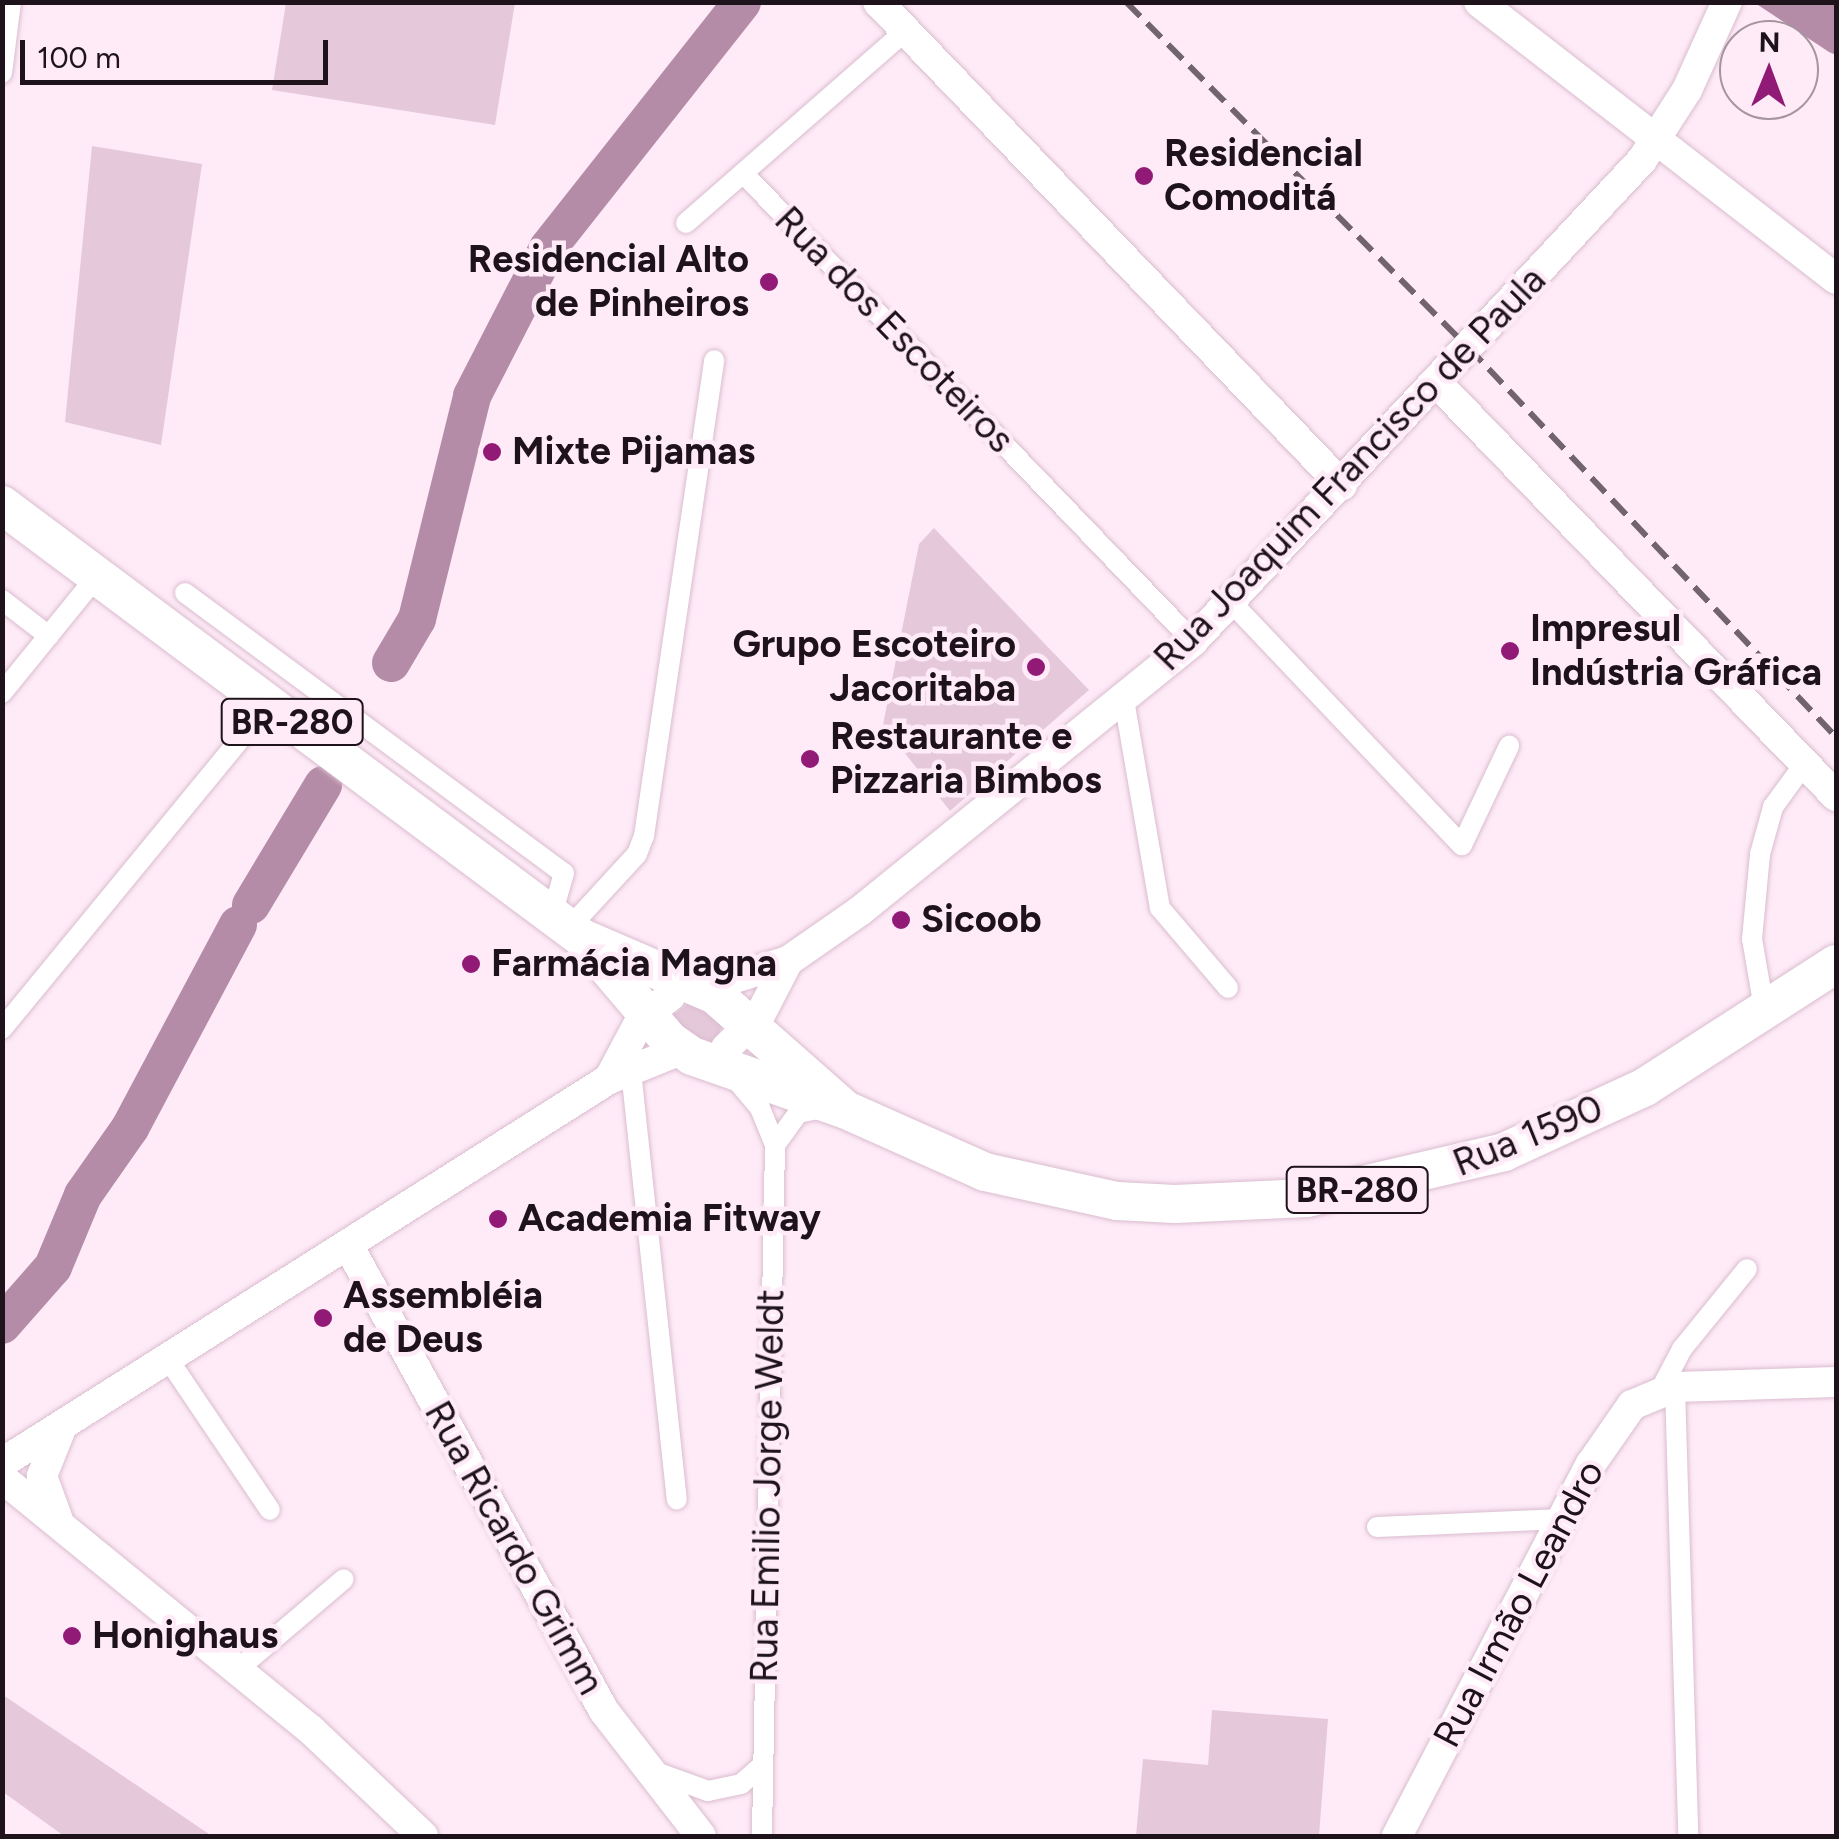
<!DOCTYPE html>
<html>
<head>
<meta charset="utf-8">
<style>
	body { margin:0 }
	#map { position:relative; width:1839px; height:1839px; overflow:hidden; background:#feebf7; font-family:Figtree,sans-serif }
	div>[style] { position:absolute }
	[style*='--x'] { left:calc(var(--x)*1px); top:calc(var(--y)*1px); width:calc(var(--w)*1px); rotate:calc(var(--a)*1deg) }
	.green>* { inset:0; background:#e5c9db }
	.water>* { inset:0; background:#b58ca7 }
	.river>* { height:38px; margin:-19px; padding:0 19px; transform-origin:19px; border-radius:19px; background:#b58ca7 }
	.roads { filter:drop-shadow(0 0 2px #dabccf) drop-shadow(0 0 2px #dabccf) }
	.street>* { height:20px; margin:-10px; padding:0 10px; transform-origin:10px; border-radius:10px; background:#fff }
	.secondary>* { height:30px; margin:-15px; padding:0 15px; transform-origin:15px; border-radius:15px; background:#fff }
	.highway>* { height:38px; margin:-19px; padding:0 19px; transform-origin:19px; border-radius:19px; background:#fff }
	.rail>* { height:6px; margin-top:-3px; transform-origin:0; background:repeating-linear-gradient(90deg,#72646d 0 20px,transparent 0 30px) }
	.dots>* { width:28px; height:28px; translate:-50% -50%; box-sizing:border-box; border:5px solid #feebf7; border-radius:50% }
	span { translate:-50% -50%; white-space:nowrap; text-align:center; line-height:1.15; -webkit-text-stroke:9px #feebf7; paint-order:stroke }
	.shield-label span { padding:2px 8px; background:#feebf7; border:2px solid; border-radius:8px; -webkit-text-stroke-width:0 }
	.shield-label { font-size:35px; color:#1e131a; font-weight:700 }
	.poi-label { font-size:38px; color:#1e131a; font-weight:700 }
	.left { translate:0 -50%; text-align:left }
	.right { translate:-100% -50%; text-align:right }
	.street-label { font-size:38px; color:#1e131a }
	.frame { position:absolute; inset:0; border:5px solid #1e131a; pointer-events:none }
	.north { position:absolute; left:1719px; top:20px; width:100px; height:100px; box-sizing:border-box; background:#feebf7; border:2px solid #a4959f; border-radius:50%; rotate:1deg; font-size:28px; font-weight:700; line-height:40px; text-align:center; color:#1e131a }
	.north::after { content:''; display:block; margin:auto; width:35px; height:45px; background:#921a77; clip-path:polygon(50% 0,100% 100%,50% 72%,0 100%) }
	.scale { position:absolute; left:20px; top:40px; width:308px; height:45px; box-sizing:border-box; border:5px solid #1e131a; border-top:0; padding-left:12px; font-size:30px; line-height:35px; white-space:nowrap; color:#1e131a; -webkit-text-stroke:8px #feebf7; paint-order:stroke }
</style>
</head>
<body>
<div id="map">
	<div class="green">
		<div style="clip-path:polygon(286px 3px,515px 3px,495px 125px,272px 90px)"></div>
		<div style="clip-path:polygon(92px 146px,202px 164px,161px 445px,65px 422px)"></div>
		<div style="clip-path:polygon(934px 528px,1089px 690px,950px 811px,883px 725px,919px 544px)"></div>
		<div style="clip-path:polygon(692px 1000px,723px 1024px,715px 1042px,697px 1048px,672px 1016px)"></div>
		<div style="clip-path:polygon(3px 1695px,212px 1836px,64px 1836px,3px 1792px)"></div>
		<div style="clip-path:polygon(1212px 1710px,1328px 1719px,1319px 1836px,1136px 1836px,1143px 1759px,1208px 1765px)"></div>
	</div>
	<div class="water">
		<div style="clip-path:polygon(1755px 3px,1836px 3px,1836px 55px,1829px 52px)"></div>
	</div>
	<div class="river">
		<div style="--x:391;--y:663;--w:51;--a:-59.4"></div>
		<div style="--x:417;--y:619;--w:230;--a:-76.1"></div>
		<div style="--x:472;--y:396;--w:166;--a:-62.8"></div>
		<div style="--x:548;--y:248;--w:313;--a:-51.7"></div>
		<div style="--x:251;--y:905;--w:140;--a:-59"></div>
		<div style="--x:2;--y:1325;--w:77;--a:-48.7"></div>
		<div style="--x:53;--y:1267;--w:78;--a:-67.4"></div>
		<div style="--x:83;--y:1195;--w:82;--a:-55"></div>
		<div style="--x:130;--y:1128;--w:230;--a:-62"></div>
	</div>
	<div class="roads">
		<div class="street">
			<div style="--x:2;--y:73;--w:72;--a:-82.8"></div>
			<div style="--x:744;--y:174;--w:648;--a:46.13"></div>
			<div style="--x:686;--y:223;--w:291;--a:-41.2"></div>
			<div style="--x:185;--y:593;--w:471;--a:36.5"></div>
			<div style="--x:564;--y:873;--w:44;--a:105.9"></div>
			<div style="--x:2;--y:600;--w:59;--a:37.5"></div>
			<div style="--x:1232;--y:603;--w:334;--a:46.5"></div>
			<div style="--x:1462;--y:845;--w:110;--a:-64.6"></div>
			<div style="--x:2;--y:693;--w:151;--a:-50.9"></div>
			<div style="--x:1124;--y:700;--w:211;--a:80.2"></div>
			<div style="--x:1160;--y:908;--w:105;--a:49.6"></div>
			<div style="--x:569;--y:928;--w:100;--a:-47.4"></div>
			<div style="--x:637;--y:854;--w:19;--a:-69"></div>
			<div style="--x:644;--y:836;--w:481;--a:-81.6"></div>
			<div style="--x:1765;--y:1014;--w:76;--a:-99.8"></div>
			<div style="--x:1752;--y:939;--w:85;--a:-84.6"></div>
			<div style="--x:1760;--y:854;--w:49;--a:-74.5"></div>
			<div style="--x:1773;--y:807;--w:54;--a:-54"></div>
			<div style="--x:2;--y:1029;--w:421;--a:-50.6"></div>
			<div style="--x:631;--y:1071;--w:431;--a:83.9"></div>
			<div style="--x:733;--y:1076;--w:42;--a:49.8"></div>
			<div style="--x:760;--y:1108;--w:40;--a:68"></div>
			<div style="--x:775;--y:1145;--w:691;--a:91.08"></div>
			<div style="--x:775;--y:1145;--w:39;--a:-54"></div>
			<div style="--x:798;--y:1113;--w:26;--a:-11"></div>
			<div style="--x:168;--y:1359;--w:182;--a:56"></div>
			<div style="--x:1675;--y:1387;--w:449;--a:88.3"></div>
			<div style="--x:1661;--y:1389;--w:45;--a:-62.3"></div>
			<div style="--x:1682;--y:1349;--w:103;--a:-50.9"></div>
			<div style="--x:1377;--y:1527;--w:185;--a:-2.5"></div>
			<div style="--x:237;--y:1670;--w:140;--a:-40.4"></div>
			<div style="--x:661;--y:1774;--w:50;--a:19.9"></div>
			<div style="--x:708;--y:1791;--w:34;--a:-12"></div>
			<div style="--x:741;--y:1784;--w:28;--a:-41"></div>
		</div>
		<div class="secondary">
			<div style="--x:878;--y:2;--w:670;--a:46.15"></div>
			<div style="--x:1479;--y:2;--w:452;--a:37.8"></div>
			<div style="--x:1436;--y:382;--w:576;--a:45.99"></div>
			<div style="--x:703;--y:988;--w:89;--a:-17.6"></div>
			<div style="--x:788;--y:961;--w:88;--a:-34.8"></div>
			<div style="--x:860;--y:911;--w:429;--a:-39"></div>
			<div style="--x:1193;--y:641;--w:658;--a:-46.97"></div>
			<div style="--x:1642;--y:160;--w:83;--a:-57.3"></div>
			<div style="--x:1687;--y:90;--w:97;--a:-65.6"></div>
			<div style="--x:726;--y:1048;--w:47;--a:-44.1"></div>
			<div style="--x:760;--y:1015;--w:61;--a:-62.6"></div>
			<div style="--x:609;--y:1079;--w:68;--a:-61.9"></div>
			<div style="--x:641;--y:1019;--w:37;--a:-38"></div>
			<div style="--x:348;--y:1245;--w:532;--a:61.22"></div>
			<div style="--x:604;--y:1711;--w:158;--a:52.2"></div>
			<div style="--x:2;--y:1463;--w:718;--a:-32.32"></div>
			<div style="--x:609;--y:1079;--w:78;--a:-21.9"></div>
			<div style="--x:2;--y:1478;--w:399;--a:39.2"></div>
			<div style="--x:311;--y:1730;--w:154;--a:43.4"></div>
			<div style="--x:58;--y:1520;--w:47;--a:-110"></div>
			<div style="--x:42;--y:1476;--w:54;--a:-68.2"></div>
			<div style="--x:1397;--y:1836;--w:420;--a:-62.5"></div>
			<div style="--x:1591;--y:1464;--w:72;--a:-55.2"></div>
			<div style="--x:1632;--y:1405;--w:47;--a:-22.7"></div>
			<div style="--x:1675;--y:1387;--w:161;--a:-1.8"></div>
		</div>
		<div class="highway">
			<div style="--x:2;--y:505;--w:724;--a:36.74"></div>
			<div style="--x:582;--y:938;--w:145;--a:23.2"></div>
			<div style="--x:715;--y:995;--w:168;--a:41.4"></div>
			<div style="--x:582;--y:938;--w:134;--a:49.5"></div>
			<div style="--x:669;--y:1040;--w:28;--a:35"></div>
			<div style="--x:692;--y:1056;--w:163;--a:19.3"></div>
			<div style="--x:846;--y:1110;--w:152;--a:24"></div>
			<div style="--x:985;--y:1172;--w:135;--a:12.4"></div>
			<div style="--x:1117;--y:1201;--w:58;--a:3"></div>
			<div style="--x:1175;--y:1204;--w:132;--a:-2.6"></div>
			<div style="--x:1307;--y:1198;--w:202;--a:-13.1"></div>
			<div style="--x:1504;--y:1152;--w:155;--a:-24.7"></div>
			<div style="--x:1645;--y:1087;--w:227;--a:-32.8"></div>
		</div>
	</div>
	<div class="rail">
		<div style="--x:1126;--y:2;--w:486;--a:45.3"></div>
		<div style="--x:1468;--y:347;--w:536;--a:46.66"></div>
	</div>
	<div class="dots">
		<div style="left:1144px;top:176px;background:#921a77"></div>
		<div style="left:769px;top:282px;background:#921a77"></div>
		<div style="left:492px;top:452px;background:#921a77"></div>
		<div style="left:1510px;top:651px;background:#921a77"></div>
		<div style="left:1036px;top:667px;background:#921a77"></div>
		<div style="left:810px;top:759px;background:#921a77"></div>
		<div style="left:901px;top:920px;background:#921a77"></div>
		<div style="left:471px;top:964px;background:#921a77"></div>
		<div style="left:498px;top:1219px;background:#921a77"></div>
		<div style="left:323px;top:1318px;background:#921a77"></div>
		<div style="left:72px;top:1636px;background:#921a77"></div>
	</div>
	<div class="shield-label">
		<span style="left:292px;top:722px">BR-280</span>
		<span style="left:1357px;top:1190px">BR-280</span>
	</div>
	<div class="poi-label">
		<span class="left" style="left:1164px;top:176px">Residencial<br>Comoditá</span>
		<span class="right" style="left:749px;top:282px">Residencial Alto<br>de Pinheiros</span>
		<span class="left" style="left:512px;top:452px">Mixte Pijamas</span>
		<span class="left" style="left:1530px;top:651px">Impresul<br>Indústria Gráfica</span>
		<span class="right" style="left:1016px;top:667px">Grupo Escoteiro<br>Jacoritaba</span>
		<span class="left" style="left:830px;top:759px">Restaurante e<br>Pizzaria Bimbos</span>
		<span class="left" style="left:921px;top:920px">Sicoob</span>
		<span class="left" style="left:491px;top:964px">Farmácia Magna</span>
		<span class="left" style="left:518px;top:1219px">Academia Fitway</span>
		<span class="left" style="left:343px;top:1318px">Assembléia<br>de Deus</span>
		<span class="left" style="left:92px;top:1636px">Honighaus</span>
	</div>
	<div class="street-label">
		<span style="left:894px;top:330px;rotate:46deg">Rua dos Escoteiros</span>
		<span style="left:1350px;top:469px;rotate:-46deg">Rua Joaquim Francisco de Paula</span>
		<span style="left:1528px;top:1136px;rotate:-22deg">Rua 1590</span>
		<span style="left:768px;top:1486px;rotate:-89deg">Rua Emilio Jorge Weldt</span>
		<span style="left:514px;top:1548px;rotate:61deg">Rua Ricardo Grimm</span>
		<span style="left:1519px;top:1604px;rotate:-62deg">Rua Irmão Leandro</span>
	</div>
	<div class="frame"></div>
	<div class="north">N</div>
	<div class="scale">100 m</div>
</div>
</body>
</html>
